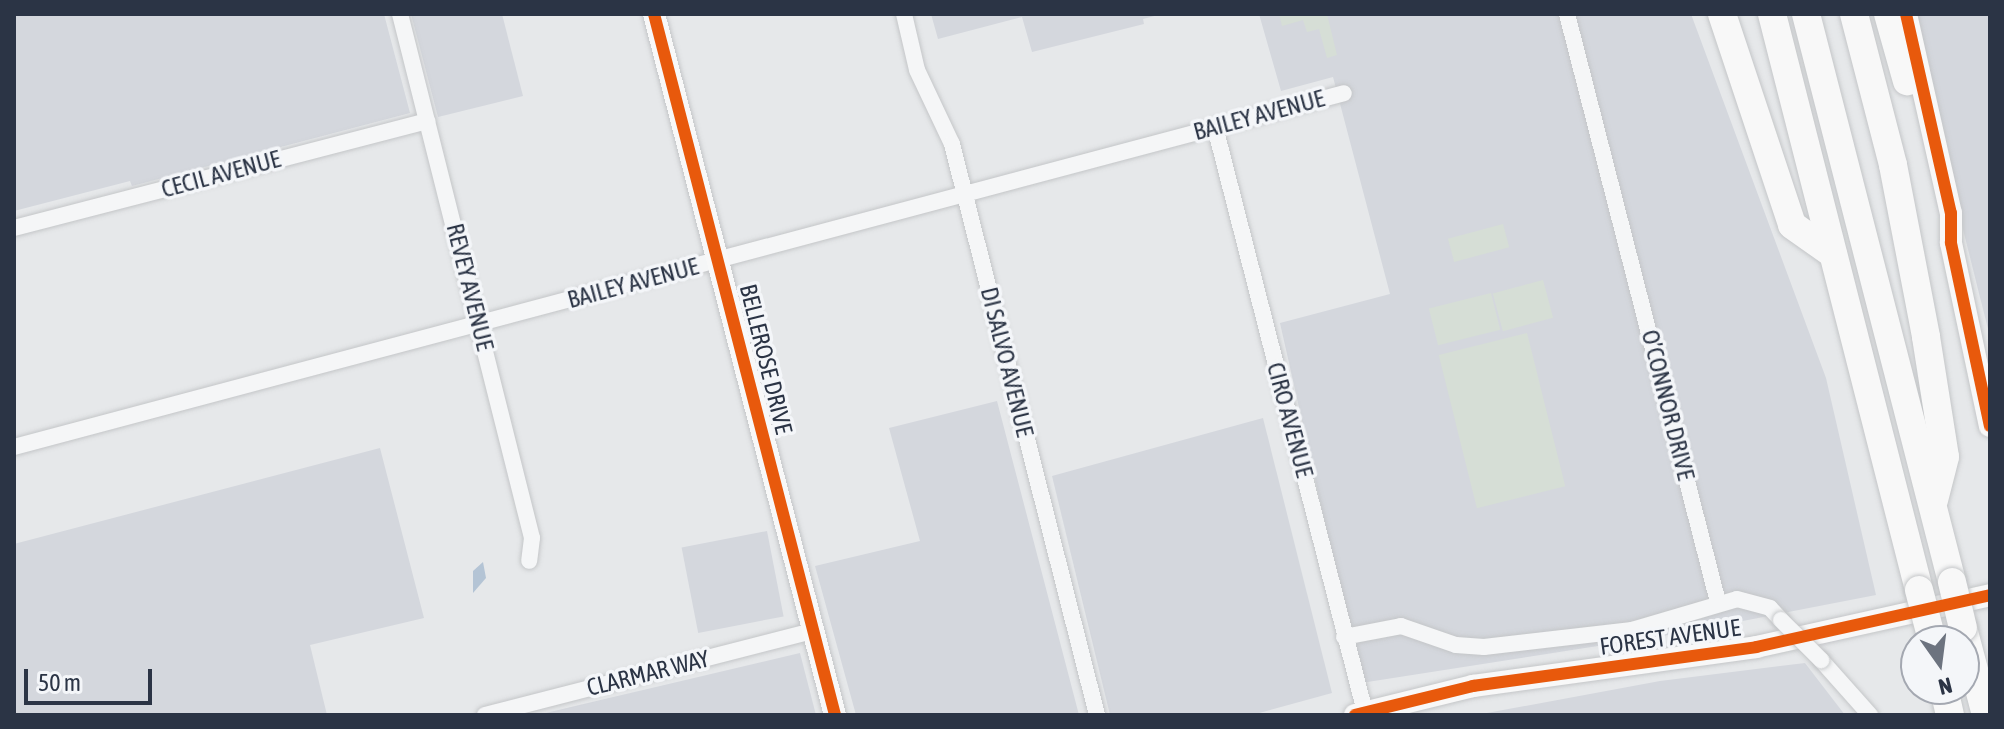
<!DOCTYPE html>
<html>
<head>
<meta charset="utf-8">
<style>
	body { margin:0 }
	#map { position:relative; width:2004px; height:729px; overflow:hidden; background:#e6e8ea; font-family:"Asap Condensed",sans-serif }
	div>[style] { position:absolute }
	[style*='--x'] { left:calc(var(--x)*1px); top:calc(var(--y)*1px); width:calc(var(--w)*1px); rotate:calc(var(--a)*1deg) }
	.built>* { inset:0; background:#d4d7dd; transform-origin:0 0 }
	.green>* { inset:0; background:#d6ded6; transform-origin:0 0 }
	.water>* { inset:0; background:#b4c4d5 }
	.roads { filter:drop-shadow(0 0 2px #c4c6c8) drop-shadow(0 0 2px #c4c6c8) }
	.street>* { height:16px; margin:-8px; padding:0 8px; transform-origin:8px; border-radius:8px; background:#f5f6f7 }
	.secondary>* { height:22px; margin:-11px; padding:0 11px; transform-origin:11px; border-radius:11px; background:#f8f8f8 }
	.highway>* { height:28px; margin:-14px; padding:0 14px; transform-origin:14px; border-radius:14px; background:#f8f8f8 }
	.bridges { filter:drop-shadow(0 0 2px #c4c6c8) drop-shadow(0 0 2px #c4c6c8) }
	.street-bridge>* { height:16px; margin:-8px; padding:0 8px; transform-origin:8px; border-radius:8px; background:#f5f6f7 }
	.highway-bridge>* { height:28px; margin:-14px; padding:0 14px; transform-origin:14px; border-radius:14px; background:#f8f8f8 }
	.cycleway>* { height:12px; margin:-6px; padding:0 6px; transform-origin:6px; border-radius:6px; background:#e8590c }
	span { translate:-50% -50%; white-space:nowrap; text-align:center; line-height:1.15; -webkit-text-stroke:7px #f4f6f9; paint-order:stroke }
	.street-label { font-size:24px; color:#2b3445 }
	.frame { position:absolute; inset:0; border:16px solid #2b3445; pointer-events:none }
	.north { position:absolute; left:1900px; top:625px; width:80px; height:80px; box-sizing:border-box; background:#f4f6f9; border:2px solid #a4a8b1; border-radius:50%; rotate:166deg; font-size:22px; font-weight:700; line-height:32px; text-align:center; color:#2b3445 }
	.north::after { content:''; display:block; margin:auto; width:28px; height:36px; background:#6c737f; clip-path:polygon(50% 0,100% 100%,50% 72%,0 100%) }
	.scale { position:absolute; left:24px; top:669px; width:128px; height:36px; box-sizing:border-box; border:4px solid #2b3445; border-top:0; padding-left:10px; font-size:24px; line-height:28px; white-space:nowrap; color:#2b3445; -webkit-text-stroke:6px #f4f6f9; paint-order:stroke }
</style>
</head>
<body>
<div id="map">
	<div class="built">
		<div style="clip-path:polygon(14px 14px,384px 14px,410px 113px,132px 186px,130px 181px,14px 211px)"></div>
		<div style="clip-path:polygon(411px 14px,502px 14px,523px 96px,438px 117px)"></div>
		<div style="clip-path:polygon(931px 14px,1162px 14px,1143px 19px,1144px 24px,1032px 52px,1022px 17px,938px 39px)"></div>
		<div style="clip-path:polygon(1259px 14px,1691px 14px,1826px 378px,1876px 595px,1681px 633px,1361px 683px,1280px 323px,1390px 294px,1333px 77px,1281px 91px)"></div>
		<div style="clip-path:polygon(1909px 14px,1990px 14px,1990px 337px)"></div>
		<div style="clip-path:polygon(997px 401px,1079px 715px,856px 715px,815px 566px,920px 541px,889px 428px)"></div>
		<div style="clip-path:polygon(1263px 418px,1332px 693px,1252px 715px,1110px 715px,1052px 476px)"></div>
		<div style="clip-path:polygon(380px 448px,424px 618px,310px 645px,327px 715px,14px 715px,14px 544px)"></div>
		<div style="left:767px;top:531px;width:87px;height:87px;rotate:79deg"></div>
		<div style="clip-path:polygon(800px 653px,816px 715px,537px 715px)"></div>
		<div style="clip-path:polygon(1805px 663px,1845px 715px,1476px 715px,1660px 681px)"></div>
	</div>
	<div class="green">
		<div style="clip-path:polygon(1279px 14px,1327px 14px,1337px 55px,1327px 58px,1319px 29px,1307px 32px,1303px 20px,1282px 26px)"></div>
		<div style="left:1503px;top:224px;width:24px;height:57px;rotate:75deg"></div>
		<div style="left:1543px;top:280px;width:39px;height:52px;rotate:75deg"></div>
		<div style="left:1491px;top:293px;width:38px;height:64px;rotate:76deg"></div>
		<div style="left:1527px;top:333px;width:158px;height:91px;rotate:76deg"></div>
	</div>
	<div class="water">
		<div style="clip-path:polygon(483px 562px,486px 578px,473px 593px,473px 571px)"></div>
	</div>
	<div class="roads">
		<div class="street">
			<div style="--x:400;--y:14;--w:540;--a:75.86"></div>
			<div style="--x:532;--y:538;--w:23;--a:97"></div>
			<div style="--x:904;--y:14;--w:57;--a:76.9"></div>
			<div style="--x:917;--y:70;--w:82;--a:64.7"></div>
			<div style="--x:952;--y:144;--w:589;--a:75.75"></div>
			<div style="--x:1567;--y:14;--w:607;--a:75.6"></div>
			<div style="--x:1215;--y:127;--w:604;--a:75.62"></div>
			<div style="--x:14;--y:228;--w:427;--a:-14.5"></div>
			<div style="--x:14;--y:447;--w:1376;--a:-14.9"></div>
			<div style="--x:1344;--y:637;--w:58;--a:-10.9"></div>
			<div style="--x:1401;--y:626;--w:58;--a:19.1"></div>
			<div style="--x:1456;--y:645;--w:28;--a:4"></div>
			<div style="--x:1484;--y:647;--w:149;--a:-6.6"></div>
			<div style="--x:1632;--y:630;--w:109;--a:-16.4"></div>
			<div style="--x:1737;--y:599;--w:34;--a:15"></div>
			<div style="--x:1770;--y:608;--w:16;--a:47"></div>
			<div style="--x:1821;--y:660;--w:74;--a:48.3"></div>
			<div style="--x:485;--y:715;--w:338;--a:-14.4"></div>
		</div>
		<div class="secondary">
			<div style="--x:654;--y:14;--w:724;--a:75.52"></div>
			<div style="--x:1906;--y:14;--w:204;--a:77.3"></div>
			<div style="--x:1951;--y:213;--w:30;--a:90"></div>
			<div style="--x:1951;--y:243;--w:187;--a:78"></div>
			<div style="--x:1355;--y:715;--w:122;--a:-13.8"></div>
			<div style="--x:1473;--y:686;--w:286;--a:-7.8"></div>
			<div style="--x:1756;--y:647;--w:240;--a:-12.5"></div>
		</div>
		<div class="highway">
			<div style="--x:1722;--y:14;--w:222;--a:71.6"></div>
			<div style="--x:1792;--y:225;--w:50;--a:35.3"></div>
			<div style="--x:1772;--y:14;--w:594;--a:75.68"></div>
			<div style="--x:1806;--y:14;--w:586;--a:75.58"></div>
			<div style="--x:1854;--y:14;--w:156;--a:75.5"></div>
			<div style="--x:1893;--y:165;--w:175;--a:79.1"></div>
			<div style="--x:1926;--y:337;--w:121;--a:81"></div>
			<div style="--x:1945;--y:457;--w:44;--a:104.3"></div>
			<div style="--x:1888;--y:14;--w:70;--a:74.2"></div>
			<div style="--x:1963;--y:628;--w:90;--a:75.2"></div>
			<div style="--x:1944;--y:689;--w:27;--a:77"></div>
		</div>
	</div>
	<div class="bridges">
		<div class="street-bridge">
			<div style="--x:1781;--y:620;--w:57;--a:45"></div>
		</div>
		<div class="highway-bridge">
			<div style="--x:1952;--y:582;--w:47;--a:76.6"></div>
			<div style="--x:1919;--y:590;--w:48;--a:75.4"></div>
		</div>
	</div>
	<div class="cycleway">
		<div style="--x:654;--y:14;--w:724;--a:75.52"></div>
		<div style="--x:1906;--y:14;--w:204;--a:77.3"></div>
		<div style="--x:1951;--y:213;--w:30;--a:90"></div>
		<div style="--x:1951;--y:243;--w:187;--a:78"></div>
		<div style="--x:1355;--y:715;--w:122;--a:-13.8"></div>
		<div style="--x:1473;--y:686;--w:286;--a:-7.8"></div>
		<div style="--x:1756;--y:647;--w:240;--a:-12.5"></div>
	</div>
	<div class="street-label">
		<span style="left:1259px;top:115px;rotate:-15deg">BAILEY AVENUE</span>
		<span style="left:221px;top:174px;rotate:-15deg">CECIL AVENUE</span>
		<span style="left:633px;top:283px;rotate:-15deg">BAILEY AVENUE</span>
		<span style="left:470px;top:287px;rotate:76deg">REVEY AVENUE</span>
		<span style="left:766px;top:359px;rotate:76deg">BELLEROSE DRIVE</span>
		<span style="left:1007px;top:362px;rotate:76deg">DI SALVO AVENUE</span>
		<span style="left:1668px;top:405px;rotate:76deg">O’CONNOR DRIVE</span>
		<span style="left:1290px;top:420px;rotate:75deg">CIRO AVENUE</span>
		<span style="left:1670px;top:637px;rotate:-8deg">FOREST AVENUE</span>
		<span style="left:648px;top:673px;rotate:-14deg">CLARMAR WAY</span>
	</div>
	<div class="frame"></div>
	<div class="north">N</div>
	<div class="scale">50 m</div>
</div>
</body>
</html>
